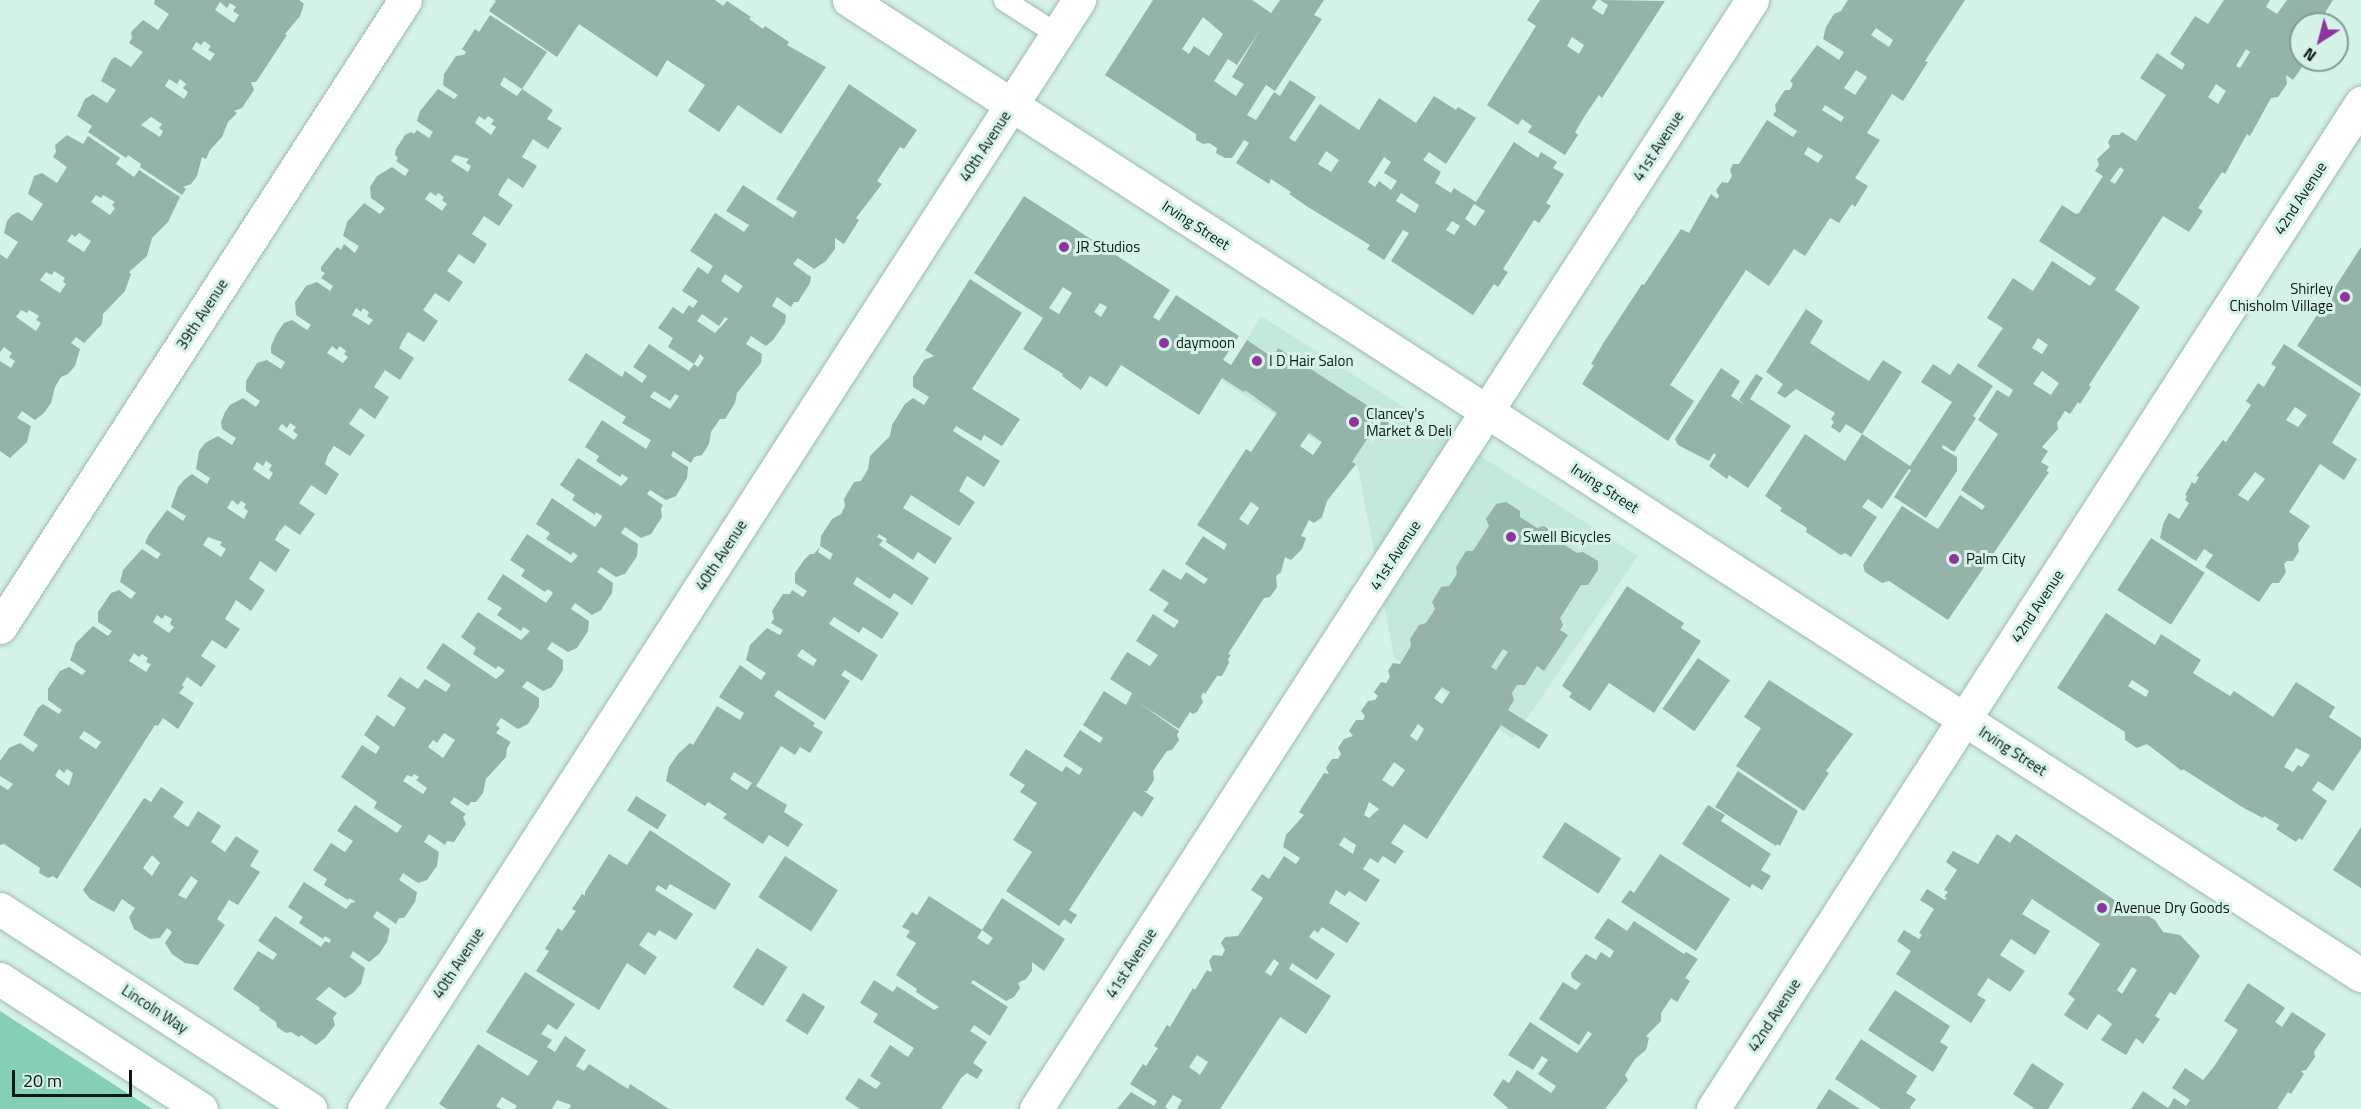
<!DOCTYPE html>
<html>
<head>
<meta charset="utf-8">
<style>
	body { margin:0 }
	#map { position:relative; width:2361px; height:1109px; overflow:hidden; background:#d4f2e7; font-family:"Titillium Web",sans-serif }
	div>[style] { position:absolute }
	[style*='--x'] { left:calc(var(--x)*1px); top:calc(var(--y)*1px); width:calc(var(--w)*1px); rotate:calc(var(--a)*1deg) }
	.built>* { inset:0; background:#c2e9db }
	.green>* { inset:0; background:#84cfb6 }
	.building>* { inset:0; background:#96b3a9; transform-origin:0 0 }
	.roads { filter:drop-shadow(0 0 2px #9ebcb1) drop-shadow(0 0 2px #9ebcb1) }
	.service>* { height:21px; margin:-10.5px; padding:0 10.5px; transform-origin:10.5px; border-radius:10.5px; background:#fff }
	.minor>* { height:33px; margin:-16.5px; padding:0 16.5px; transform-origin:16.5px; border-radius:16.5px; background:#fff }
	.primary>* { height:33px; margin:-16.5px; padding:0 16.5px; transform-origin:16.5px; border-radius:16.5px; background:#fff }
	.dots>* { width:16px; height:16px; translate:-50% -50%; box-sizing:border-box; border:3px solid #d4f2e7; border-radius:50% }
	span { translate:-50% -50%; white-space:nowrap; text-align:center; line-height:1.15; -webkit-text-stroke:6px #d4f2e7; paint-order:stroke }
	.street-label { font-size:15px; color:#0e1915 }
	.poi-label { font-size:15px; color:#0e1915 }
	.left { translate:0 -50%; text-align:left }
	.right { translate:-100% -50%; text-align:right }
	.north { position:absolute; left:2289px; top:12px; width:60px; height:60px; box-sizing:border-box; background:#d4f2e7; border:2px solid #859b93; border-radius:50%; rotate:216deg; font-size:16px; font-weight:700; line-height:24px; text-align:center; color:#0e1915 }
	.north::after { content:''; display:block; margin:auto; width:21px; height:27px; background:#8f349f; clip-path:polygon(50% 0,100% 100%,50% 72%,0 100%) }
	.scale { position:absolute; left:12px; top:1070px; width:120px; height:27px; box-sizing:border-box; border:3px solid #0e1915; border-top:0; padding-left:8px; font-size:18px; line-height:21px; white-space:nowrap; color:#0e1915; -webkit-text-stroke:4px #d4f2e7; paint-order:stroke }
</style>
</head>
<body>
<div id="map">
	<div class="built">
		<div style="clip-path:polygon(1261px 316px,1638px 556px,1513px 739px,1394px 657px,1358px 467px,1222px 381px)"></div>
	</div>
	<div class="green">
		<div style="clip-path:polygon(0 1011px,152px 1109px,0 1109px)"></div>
	</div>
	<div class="building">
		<div style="clip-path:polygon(evenodd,155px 0,299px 0,304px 4px,300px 16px,285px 34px,287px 35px,256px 82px,251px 82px,254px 90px,242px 108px,234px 111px,237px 113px,228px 122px,222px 137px,210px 150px,206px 159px,202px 157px,197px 176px,191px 184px,183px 187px,186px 189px,182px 195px,140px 167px,141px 164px,128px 155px,126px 158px,88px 132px,92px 126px,77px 116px,85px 99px,93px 94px,107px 103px,116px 90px,101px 81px,111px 60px,115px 57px,131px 67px,143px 52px,129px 43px,132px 38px,131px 32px,143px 20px,158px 30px,169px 14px,154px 4px,155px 0,220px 2px,227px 8px,230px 3px,236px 7px,233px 11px,239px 15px,234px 23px,215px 10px,220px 2px,155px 0,204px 41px,211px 46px,208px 50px,215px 54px,210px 61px,192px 49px,196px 42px,201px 45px,204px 41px,155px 0,169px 79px,177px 84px,180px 79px,186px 84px,183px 88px,188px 92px,184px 99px,165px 86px,169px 79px,155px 0,151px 117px,162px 124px,159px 128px,163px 131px,160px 137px,141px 125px,151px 117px)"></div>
		<div style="clip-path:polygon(494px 0,715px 0,723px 6px,727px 1px,751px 17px,749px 19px,763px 29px,765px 26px,789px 42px,787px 45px,826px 67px,781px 134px,738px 105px,719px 132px,688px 111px,705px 85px,667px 60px,657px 77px,579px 24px,557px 57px,489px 11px,496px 1px)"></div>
		<div style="clip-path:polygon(evenodd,1153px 0,1252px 0,1271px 13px,1280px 0,1324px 0,1314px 15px,1322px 19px,1275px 91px,1266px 85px,1247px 115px,1256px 120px,1274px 92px,1280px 96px,1290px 80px,1316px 97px,1289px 138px,1295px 142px,1320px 104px,1359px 130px,1379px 98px,1416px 123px,1434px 96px,1456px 110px,1458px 107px,1476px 118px,1446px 164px,1429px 152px,1423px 160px,1441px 172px,1435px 183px,1451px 193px,1454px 188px,1476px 202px,1514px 142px,1538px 158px,1541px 152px,1557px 162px,1553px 168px,1564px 174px,1546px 203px,1551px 206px,1539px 223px,1534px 220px,1503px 269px,1508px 272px,1498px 287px,1494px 284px,1473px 315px,1391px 261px,1409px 233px,1403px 230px,1384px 260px,1367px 249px,1370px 245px,1308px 207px,1289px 194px,1291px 192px,1271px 179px,1269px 184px,1236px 163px,1249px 143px,1244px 140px,1232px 158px,1225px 158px,1216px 153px,1217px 148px,1209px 143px,1203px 144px,1196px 140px,1196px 134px,1105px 75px,1153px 0,1203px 17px,1223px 34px,1209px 56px,1194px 46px,1189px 54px,1182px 49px,1203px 17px,1153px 0,1260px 30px,1232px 77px,1244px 84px,1236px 96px,1214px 81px,1228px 59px,1237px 65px,1260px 30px,1153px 0,1326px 151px,1339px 160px,1331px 172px,1318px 164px,1326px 151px,1153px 0,1384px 157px,1391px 162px,1384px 173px,1397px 181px,1391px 190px,1379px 181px,1375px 187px,1368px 182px,1384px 157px,1153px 0,1401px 193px,1419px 205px,1415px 213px,1396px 201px,1401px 193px,1153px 0,1474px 204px,1485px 211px,1475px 226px,1465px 219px,1474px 204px,1153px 0,1452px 221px,1460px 226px,1454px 235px,1446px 230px,1452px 221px)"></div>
		<div style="clip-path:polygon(evenodd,1540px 0,1597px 0,1592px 8px,1603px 15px,1608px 5px,1600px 0,1665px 1px,1602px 98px,1599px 95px,1586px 114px,1575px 132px,1578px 135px,1565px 155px,1528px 132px,1532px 126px,1522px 119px,1518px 125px,1487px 105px,1536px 26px,1527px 20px,1540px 0,1572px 37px,1584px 45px,1579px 54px,1567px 46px,1572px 37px)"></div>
		<div style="clip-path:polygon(evenodd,1848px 0,1965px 0,1925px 61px,1928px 62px,1903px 101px,1892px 94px,1867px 133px,1880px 140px,1855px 178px,1868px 186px,1855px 207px,1852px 204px,1839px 223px,1830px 218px,1805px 256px,1794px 249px,1769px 286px,1746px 270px,1670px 385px,1694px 401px,1668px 441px,1582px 384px,1594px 365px,1591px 364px,1604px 342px,1642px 284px,1644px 285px,1681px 229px,1689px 233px,1711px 194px,1717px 199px,1719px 196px,1716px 190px,1722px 182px,1728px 183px,1732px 176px,1730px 170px,1733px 164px,1739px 164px,1767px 120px,1793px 137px,1797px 131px,1773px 115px,1776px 111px,1775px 105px,1785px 90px,1790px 90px,1793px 84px,1790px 81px,1817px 45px,1839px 60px,1844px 52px,1823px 39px,1826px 27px,1834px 14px,1841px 11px,1848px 0,1876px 28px,1893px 40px,1889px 47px,1871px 35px,1876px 28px,1848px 0,1856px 70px,1867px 77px,1855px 95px,1844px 88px,1856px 70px,1848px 0,1825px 105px,1844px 117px,1841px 122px,1822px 110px,1825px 105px,1848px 0,1808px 147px,1823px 156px,1818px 163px,1804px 154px,1808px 147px)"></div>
		<div style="clip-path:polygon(evenodd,2224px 0,2270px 0,2266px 7px,2277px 14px,2287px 0,2333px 0,2323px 16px,2328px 20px,2325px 24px,2301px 24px,2301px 60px,2307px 60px,2293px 80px,2286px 75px,2287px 84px,2278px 97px,2271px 98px,2250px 136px,2247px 134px,2225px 174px,2222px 172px,2198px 208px,2203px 211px,2189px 232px,2163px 216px,2115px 290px,2140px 307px,2089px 385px,2091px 387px,2080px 404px,2078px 402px,2070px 414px,2065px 411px,2057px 423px,2058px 429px,2042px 447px,2048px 451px,2041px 462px,2049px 467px,2046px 471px,2049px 472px,1948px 620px,1889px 581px,1882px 583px,1865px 572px,1863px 565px,1902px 506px,1938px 529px,1960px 495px,1982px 510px,1985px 506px,1961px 490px,1998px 434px,1978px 420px,1997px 390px,2009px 397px,2013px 390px,1977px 366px,2003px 328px,1987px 318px,2013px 278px,2033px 291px,2052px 261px,2090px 286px,2096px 278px,2039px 241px,2062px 205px,2076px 214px,2079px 213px,2103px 176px,2095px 171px,2099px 165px,2097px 159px,2110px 147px,2108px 142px,2112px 135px,2119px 135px,2122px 132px,2136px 141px,2166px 95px,2140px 78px,2157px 53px,2182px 70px,2185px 64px,2170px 54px,2195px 16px,2208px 24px,2224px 0,2246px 49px,2250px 52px,2240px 68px,2236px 66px,2246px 49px,2224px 0,2216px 84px,2226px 91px,2218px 104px,2208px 97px,2216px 84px,2224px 0,2120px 167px,2124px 170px,2115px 184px,2110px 181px,2120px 167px,2224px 0,2038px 338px,2048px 345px,2042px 354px,2032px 348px,2038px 338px,2224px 0,2042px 371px,2059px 383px,2051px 395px,2033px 384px,2042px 371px)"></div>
		<div style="clip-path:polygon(evenodd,490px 15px,547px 52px,522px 89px,504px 77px,500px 85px,517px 96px,522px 89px,553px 110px,547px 119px,562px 128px,548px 149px,533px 139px,522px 157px,537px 166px,523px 188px,508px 178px,502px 187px,498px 195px,513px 205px,499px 226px,484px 216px,472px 234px,487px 244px,474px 264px,459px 254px,447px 271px,463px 282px,449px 302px,435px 293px,423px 310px,438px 321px,424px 342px,408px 332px,403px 340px,399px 348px,414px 358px,400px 380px,385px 370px,374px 387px,389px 397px,375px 419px,360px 408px,349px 424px,365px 435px,350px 456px,334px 446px,328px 455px,325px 464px,339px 474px,326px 495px,311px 485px,299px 503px,315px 514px,300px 535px,285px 525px,279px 532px,275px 540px,290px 550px,276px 572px,260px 561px,249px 579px,265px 590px,251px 611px,236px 600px,225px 619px,240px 629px,226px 649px,212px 640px,201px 656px,216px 666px,201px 687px,187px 677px,182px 685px,184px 687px,179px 693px,194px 703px,178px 729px,163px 718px,158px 726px,155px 725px,57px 879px,53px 876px,48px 878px,39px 873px,40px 868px,4px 844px,0 845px,0 785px,8px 790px,13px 784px,0 776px,0 761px,9px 748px,20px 743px,33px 752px,38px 745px,23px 735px,38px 708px,43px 704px,59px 714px,62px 710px,48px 700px,48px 689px,60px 671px,69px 667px,82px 675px,86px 671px,70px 660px,76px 643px,93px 626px,108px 636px,112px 631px,98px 622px,98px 612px,111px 593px,119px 590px,131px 599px,136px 593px,120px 582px,123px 570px,142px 549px,157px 559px,161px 554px,145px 543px,149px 534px,167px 510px,183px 521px,186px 516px,171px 507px,178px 487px,185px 479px,192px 474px,207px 484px,210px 478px,196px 469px,199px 451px,205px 443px,218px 436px,232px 445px,236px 438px,222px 429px,221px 422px,225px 412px,230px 405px,243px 398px,256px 407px,260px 401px,246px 391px,246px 381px,257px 363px,267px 360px,281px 369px,285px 362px,271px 353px,271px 346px,277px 333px,284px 323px,292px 320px,307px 330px,311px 325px,296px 315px,295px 302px,306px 286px,317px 282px,330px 291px,333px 286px,321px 278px,325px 273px,321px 271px,321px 267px,337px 247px,341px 250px,344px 244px,355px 253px,359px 246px,343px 236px,347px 222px,364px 203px,380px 214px,385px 208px,371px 198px,370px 187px,377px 176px,392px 167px,405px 176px,409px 170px,396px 161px,398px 158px,395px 155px,396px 149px,405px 135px,411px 132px,414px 134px,417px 130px,429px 138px,433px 132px,417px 121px,420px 111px,438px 89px,454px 99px,458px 95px,443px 85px,444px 74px,456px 56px,464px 55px,466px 52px,462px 49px,475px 29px,479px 32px,490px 15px,479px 116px,485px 120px,488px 116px,494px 120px,491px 124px,496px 127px,491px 135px,475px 123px,479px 116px,490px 15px,455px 155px,469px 159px,466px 163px,471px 166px,468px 172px,451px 161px,455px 155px,490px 15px,430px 192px,436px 196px,438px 193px,444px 197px,442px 200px,447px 204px,442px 211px,425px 199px,430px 192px,490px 15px,356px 308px,361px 312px,363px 308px,369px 312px,367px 316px,373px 320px,369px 325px,352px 315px,356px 308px,490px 15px,332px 346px,337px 350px,340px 346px,346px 351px,344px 354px,348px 357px,343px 363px,327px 353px,332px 346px,490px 15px,290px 423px,296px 427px,293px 431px,298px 435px,294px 440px,278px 429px,282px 424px,287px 428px,290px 423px,490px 15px,266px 461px,272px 465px,269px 470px,273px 473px,269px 480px,253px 469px,257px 462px,263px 466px,266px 461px,490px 15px,232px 500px,238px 505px,241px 501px,246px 504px,244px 508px,248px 511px,244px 519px,227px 508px,232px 500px,490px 15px,208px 537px,222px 542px,220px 545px,226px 549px,221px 557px,203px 545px,208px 537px,490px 15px,157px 615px,162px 619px,165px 615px,172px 619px,170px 624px,174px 627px,169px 633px,153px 622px,157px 615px,490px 15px,134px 653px,139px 657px,142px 654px,148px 658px,146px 662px,151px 664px,146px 672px,129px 661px,134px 653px,490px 15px,84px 731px,101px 742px,96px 749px,79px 738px,84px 731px,490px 15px,59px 769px,64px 773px,67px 769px,73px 773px,69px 786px,55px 776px,59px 769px)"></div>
		<div style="clip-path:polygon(evenodd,849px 84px,917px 130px,904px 149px,900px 147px,877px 181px,882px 184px,856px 218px,859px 220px,844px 244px,835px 238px,835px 249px,826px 261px,814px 269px,798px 258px,793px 264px,811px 277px,810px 283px,798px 302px,794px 302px,791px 307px,777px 297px,772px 306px,786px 315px,785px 323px,773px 340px,766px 346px,751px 336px,746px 344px,762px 354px,761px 363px,737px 393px,735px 403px,725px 419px,720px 419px,711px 432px,709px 444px,702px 455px,694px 457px,691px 463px,673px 451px,671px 456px,688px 467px,687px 478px,676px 496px,666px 500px,650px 490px,647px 494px,663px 505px,661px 509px,662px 517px,651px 534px,641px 538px,625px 527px,621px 533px,638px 544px,637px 556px,625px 574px,616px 577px,601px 567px,597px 572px,613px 583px,612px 593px,601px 610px,592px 615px,575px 603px,571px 609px,589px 621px,588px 631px,577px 648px,568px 652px,552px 642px,547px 649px,563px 660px,563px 670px,552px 687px,543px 691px,527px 681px,522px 687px,539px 698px,539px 707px,528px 724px,518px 729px,501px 718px,496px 725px,500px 728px,496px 733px,511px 742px,507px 748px,506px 757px,486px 779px,483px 793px,476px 802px,471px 802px,468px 806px,454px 797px,450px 803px,466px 814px,463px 817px,466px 824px,454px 842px,447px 841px,445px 845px,429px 834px,424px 842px,439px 852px,437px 866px,427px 880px,418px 883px,403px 873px,399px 880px,417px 892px,415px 902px,404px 918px,399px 918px,396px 924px,377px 911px,373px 917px,390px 929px,387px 942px,379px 954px,369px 962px,353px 951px,350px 957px,365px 968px,361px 984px,353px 993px,345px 998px,329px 987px,316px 999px,337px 1013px,333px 1018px,335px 1025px,325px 1038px,316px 1045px,301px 1035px,299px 1037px,291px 1032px,286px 1033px,277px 1027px,276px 1022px,259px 1010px,260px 1008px,233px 989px,258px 951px,273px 960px,277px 954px,258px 941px,275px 916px,321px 947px,325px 941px,329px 943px,331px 940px,325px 936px,323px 939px,299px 923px,303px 917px,288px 907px,304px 882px,346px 909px,351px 903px,356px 902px,349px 898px,348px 900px,324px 885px,327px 879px,313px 870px,331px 843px,345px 852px,353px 841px,337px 831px,355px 805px,397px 833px,402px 826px,374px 808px,377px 802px,341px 777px,362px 745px,376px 754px,380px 747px,364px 735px,377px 715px,394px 727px,406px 708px,387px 696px,400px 677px,418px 689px,425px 679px,446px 692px,451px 685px,426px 668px,443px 643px,496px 679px,502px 674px,505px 670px,498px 666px,496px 669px,473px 654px,476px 648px,461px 637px,478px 612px,521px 640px,530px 631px,523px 627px,521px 631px,497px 615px,502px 608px,487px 599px,503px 574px,546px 603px,551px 596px,553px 593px,548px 589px,545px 592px,521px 576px,525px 570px,510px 560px,527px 534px,571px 563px,578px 556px,573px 552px,571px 555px,546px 539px,550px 533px,536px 524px,552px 498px,595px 527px,601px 519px,602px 516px,596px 512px,595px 515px,572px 500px,575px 495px,560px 485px,578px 458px,621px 486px,627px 480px,628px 478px,622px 474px,620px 477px,596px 461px,599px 456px,585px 447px,602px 420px,646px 449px,651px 440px,622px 423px,626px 417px,568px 380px,586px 353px,622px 377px,625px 371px,642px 383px,647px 376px,633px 367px,649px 344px,689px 371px,694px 364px,698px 367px,704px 358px,700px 354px,694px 364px,668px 347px,673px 338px,658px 328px,673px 307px,683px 314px,689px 305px,693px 308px,698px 301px,682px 291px,698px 267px,708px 274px,713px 266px,690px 251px,715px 213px,744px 232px,749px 225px,726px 211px,743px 185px,793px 218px,797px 212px,776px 199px,849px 84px,725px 274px,743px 286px,738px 293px,721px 281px,725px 274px,849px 84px,702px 314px,719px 326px,725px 317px,728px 319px,715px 333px,697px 321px,702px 314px,849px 84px,654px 391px,670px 401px,675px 394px,679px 396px,670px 409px,650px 397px,654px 391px,849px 84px,444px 733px,455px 740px,443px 758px,428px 747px,433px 740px,437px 743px,444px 733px,849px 84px,414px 774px,419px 777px,416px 780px,427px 788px,423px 794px,403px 781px,407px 775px,412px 777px,414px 774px)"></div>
		<div style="clip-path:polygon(evenodd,67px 135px,83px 144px,88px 136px,120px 158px,116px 164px,134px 177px,139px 170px,180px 197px,168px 222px,152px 238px,147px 256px,129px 272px,131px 274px,125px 291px,103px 314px,102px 324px,84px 343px,76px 337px,71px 343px,80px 349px,75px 366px,68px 374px,61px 377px,55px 387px,51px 403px,44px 413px,35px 420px,22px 411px,17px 418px,31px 426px,27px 442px,10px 458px,0 451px,0 361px,11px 368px,15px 361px,9px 357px,12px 353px,4px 347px,0 352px,0 254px,7px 259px,18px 242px,4px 233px,7px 221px,12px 215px,18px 212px,32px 221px,43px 204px,28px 194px,34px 176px,42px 173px,57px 183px,67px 167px,53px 157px,56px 152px,55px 145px,67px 135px,96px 195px,101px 198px,103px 195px,115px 202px,112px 205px,115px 208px,110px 215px,91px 202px,96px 195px,67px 135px,79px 233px,91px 241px,84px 252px,67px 241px,72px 234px,75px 237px,79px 233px,67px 135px,54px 271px,65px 278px,63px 282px,66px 284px,60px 293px,40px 280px,46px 272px,52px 275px,54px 271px,67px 135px,21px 310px,27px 313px,29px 310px,39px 316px,36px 320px,41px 323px,36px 331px,16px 317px,21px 310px)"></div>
		<div style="clip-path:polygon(evenodd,1024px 196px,1170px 290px,1153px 317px,1159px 321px,1176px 295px,1239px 336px,1223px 360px,1231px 365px,1247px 340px,1273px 358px,1278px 348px,1382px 415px,1389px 423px,1382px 434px,1371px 433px,1352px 462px,1356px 464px,1327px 501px,1322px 517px,1314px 523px,1309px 520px,1301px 536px,1306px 538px,1302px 549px,1291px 560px,1285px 557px,1281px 572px,1276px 576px,1277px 587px,1270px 597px,1264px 598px,1228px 654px,1231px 655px,1228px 659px,1229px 663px,1222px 676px,1217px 676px,1205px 694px,1203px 692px,1201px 697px,1203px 702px,1197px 712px,1193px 714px,1190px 712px,1179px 729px,1138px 702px,1179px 731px,1177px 735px,1179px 740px,1172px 750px,1167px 751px,1153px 771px,1154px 780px,1147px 791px,1144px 791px,1154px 798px,1142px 817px,1134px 811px,1069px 910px,1077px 915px,1071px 924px,1064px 919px,1059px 926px,1006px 891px,1032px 852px,1013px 840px,1037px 803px,1020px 792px,1025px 785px,1009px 775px,1026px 749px,1062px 772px,1066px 766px,1079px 775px,1083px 769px,1063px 756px,1080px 730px,1100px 743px,1103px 738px,1083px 725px,1104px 691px,1126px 705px,1132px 693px,1110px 679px,1127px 652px,1150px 666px,1158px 655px,1136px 641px,1153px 614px,1174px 628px,1179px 621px,1163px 611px,1169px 603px,1149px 590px,1163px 569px,1181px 580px,1186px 572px,1204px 584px,1208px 579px,1185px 564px,1203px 536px,1224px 550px,1227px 544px,1197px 525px,1246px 449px,1251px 452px,1277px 413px,1245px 390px,1244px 392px,1222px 378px,1199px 415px,1121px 365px,1107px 387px,1090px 376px,1081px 390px,1062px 376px,1063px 374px,1023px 349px,1043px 318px,974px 273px,1024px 196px,1063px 287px,1072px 293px,1059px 314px,1049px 308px,1063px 287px,1024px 196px,1100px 303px,1107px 307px,1101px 317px,1094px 312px,1100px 303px,1024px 196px,1309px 433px,1322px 442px,1313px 455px,1300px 446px,1309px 433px,1024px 196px,1251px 502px,1259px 508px,1248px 525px,1239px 519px,1251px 502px)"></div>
		<div style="clip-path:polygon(2361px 247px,2361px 387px,2297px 346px)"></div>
		<div style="clip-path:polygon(evenodd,970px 279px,1022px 313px,972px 389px,1020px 419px,1002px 446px,984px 435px,981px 441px,956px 426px,953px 431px,1000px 461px,984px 487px,967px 476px,959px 491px,975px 502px,959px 526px,911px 495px,903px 508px,952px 538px,935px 564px,918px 552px,913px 560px,886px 542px,887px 539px,879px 534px,877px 537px,883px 540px,879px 545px,929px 578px,912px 605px,894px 593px,890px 599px,857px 577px,853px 584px,899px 613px,882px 639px,863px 627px,859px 633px,834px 617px,829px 624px,878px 655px,862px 681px,845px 670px,841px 675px,850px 681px,825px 720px,778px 690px,774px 696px,815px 723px,813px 726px,823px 732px,810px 753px,800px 747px,795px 755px,781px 746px,756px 786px,787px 805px,784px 812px,803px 824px,788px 847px,769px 835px,763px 844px,723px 818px,727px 814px,708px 802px,705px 806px,666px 781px,669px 767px,678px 754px,690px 743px,693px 745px,717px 706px,740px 720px,744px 713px,719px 697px,740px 665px,761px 680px,766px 673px,746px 660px,750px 645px,767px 628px,780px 635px,783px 630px,771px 623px,774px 619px,772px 611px,783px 594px,790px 594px,792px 590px,803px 597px,807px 591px,795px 583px,795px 573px,804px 560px,810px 554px,814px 554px,820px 547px,818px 552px,830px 560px,833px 554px,820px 546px,821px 536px,832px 519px,841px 514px,845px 506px,844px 499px,854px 482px,861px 481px,868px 469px,870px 456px,890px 436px,892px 425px,905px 404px,913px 398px,924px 405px,929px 397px,913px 387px,913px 377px,924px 360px,934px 356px,925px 350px,970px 279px,802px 649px,817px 660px,813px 666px,797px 656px,802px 649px,970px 279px,734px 772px,752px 783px,747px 790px,730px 779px,734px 772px)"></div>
		<div style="clip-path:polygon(1806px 309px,1823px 321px,1810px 343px,1840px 363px,1869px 381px,1883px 360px,1902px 372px,1862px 434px,1846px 424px,1840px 433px,1831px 427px,1834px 422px,1831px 419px,1835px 413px,1796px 389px,1785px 398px,1777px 393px,1783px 384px,1766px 372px)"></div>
		<div style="clip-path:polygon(evenodd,2284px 344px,2361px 394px,2332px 443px,2357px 459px,2344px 480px,2320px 464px,2289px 512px,2310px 526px,2298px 544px,2299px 551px,2293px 561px,2287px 561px,2284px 564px,2286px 572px,2279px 583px,2272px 583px,2259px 602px,2205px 567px,2213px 555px,2204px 549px,2196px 561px,2160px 538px,2163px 524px,2169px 513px,2179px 519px,2189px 503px,2185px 500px,2187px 496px,2185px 495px,2192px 482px,2195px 484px,2199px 477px,2196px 476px,2223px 440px,2226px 442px,2251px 405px,2246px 401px,2258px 383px,2264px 387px,2276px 367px,2271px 364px,2284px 344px,2295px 407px,2307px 415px,2298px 427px,2286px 420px,2295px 407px,2284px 344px,2255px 472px,2265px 479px,2248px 501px,2238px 495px,2255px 472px)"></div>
		<div style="clip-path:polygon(1958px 363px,1993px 386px,1973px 416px,1976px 418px,1954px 452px,1943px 445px,1942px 448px,1957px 457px,1957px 471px,1926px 518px,1894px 497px,1911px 470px,1909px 469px,1882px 509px,1868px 499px,1862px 507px,1877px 517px,1851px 557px,1845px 553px,1841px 555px,1806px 532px,1807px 528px,1780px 511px,1782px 508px,1765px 496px,1805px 434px,1845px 461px,1862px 434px,1910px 466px,1952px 402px,1921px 382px,1933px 364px,1950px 375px)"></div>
		<div style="clip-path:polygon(1721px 368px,1740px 381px,1731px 396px,1745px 405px,1739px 400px,1756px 374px,1763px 378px,1750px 399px,1791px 426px,1748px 488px,1729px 475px,1727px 479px,1709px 466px,1716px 455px,1714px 453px,1709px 461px,1678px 445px,1675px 439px)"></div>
		<div style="clip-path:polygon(evenodd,1506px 502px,1520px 511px,1520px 517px,1537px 528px,1544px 526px,1560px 537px,1560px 542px,1577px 553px,1583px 552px,1598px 561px,1598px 570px,1588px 585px,1581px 585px,1560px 618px,1563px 625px,1560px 630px,1568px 635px,1544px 671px,1537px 666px,1525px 685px,1517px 685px,1512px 693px,1514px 700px,1508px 710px,1548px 735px,1539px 749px,1501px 725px,1427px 839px,1404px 824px,1391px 843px,1404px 851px,1395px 864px,1383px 856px,1378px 863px,1370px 858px,1363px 869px,1380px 880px,1366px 902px,1349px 891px,1345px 896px,1336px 890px,1329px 903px,1360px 923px,1347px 943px,1322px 927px,1318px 933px,1314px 930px,1309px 937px,1335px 954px,1317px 980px,1292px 963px,1289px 969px,1331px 996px,1306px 1034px,1280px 1017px,1220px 1109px,1177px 1109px,1182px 1100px,1173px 1095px,1165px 1107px,1168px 1109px,1117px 1109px,1131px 1092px,1154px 1106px,1157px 1101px,1130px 1084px,1143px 1064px,1146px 1066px,1158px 1048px,1154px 1046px,1167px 1025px,1170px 1027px,1193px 988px,1195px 990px,1207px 970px,1211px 972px,1212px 970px,1209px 961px,1213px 955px,1222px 956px,1225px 950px,1221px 943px,1225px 937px,1238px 936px,1263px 898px,1251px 890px,1262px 874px,1269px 879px,1284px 856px,1296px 864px,1300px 858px,1283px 847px,1286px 835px,1304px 815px,1299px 812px,1324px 773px,1329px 774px,1326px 768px,1332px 759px,1338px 759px,1341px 754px,1338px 748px,1344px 739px,1353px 736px,1349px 731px,1356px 720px,1363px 720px,1365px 716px,1361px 711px,1368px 701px,1375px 700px,1378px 696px,1374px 692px,1381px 682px,1386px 683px,1390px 677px,1388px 671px,1393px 663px,1400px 664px,1411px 646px,1410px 639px,1419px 625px,1426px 623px,1435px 609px,1432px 602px,1441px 587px,1449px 586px,1457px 574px,1456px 567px,1466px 551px,1473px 551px,1489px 526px,1486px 519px,1496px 504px,1506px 502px,1503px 649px,1508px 652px,1496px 670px,1491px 667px,1503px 649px,1506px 502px,1442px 687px,1450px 692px,1442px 704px,1434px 698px,1442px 687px,1506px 502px,1418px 724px,1424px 729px,1417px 741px,1410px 736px,1418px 724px,1506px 502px,1394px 762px,1405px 770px,1393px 787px,1382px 780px,1394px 762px,1506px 502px,1369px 802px,1379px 809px,1369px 818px,1364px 815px,1369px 802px,1506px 502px,1344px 837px,1356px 845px,1353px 854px,1339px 845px,1344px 837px,1506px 502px,1274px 959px,1279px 963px,1271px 976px,1265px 972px,1274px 959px,1506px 502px,1197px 1055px,1208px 1062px,1200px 1075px,1189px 1067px,1197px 1055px)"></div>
		<div style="left:2151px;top:538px;width:64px;height:62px;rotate:33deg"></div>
		<div style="clip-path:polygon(1627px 586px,1684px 623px,1681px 628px,1701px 641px,1654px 713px,1609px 683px,1590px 711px,1569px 697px,1572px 693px,1562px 686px)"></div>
		<div style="clip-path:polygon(evenodd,2106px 613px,2155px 645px,2161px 634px,2201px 660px,2193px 673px,2230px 696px,2234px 691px,2273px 717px,2296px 682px,2335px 707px,2329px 717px,2361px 738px,2361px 749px,2333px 791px,2318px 781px,2312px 790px,2327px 801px,2302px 840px,2299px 838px,2296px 842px,2276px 829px,2279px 825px,2264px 816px,2263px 818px,2242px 807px,2183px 769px,2182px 771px,2147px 744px,2137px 748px,2125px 740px,2125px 732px,2057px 688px,2106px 613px,2132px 680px,2149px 691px,2146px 697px,2128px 686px,2132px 680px,2106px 613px,2296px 748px,2310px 755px,2302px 767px,2298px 765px,2293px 772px,2284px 767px,2296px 748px)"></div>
		<div style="left:1698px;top:658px;width:39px;height:62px;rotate:35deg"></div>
		<div style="clip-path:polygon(1769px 680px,1853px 734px,1826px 771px,1829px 773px,1804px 811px,1736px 766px,1761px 728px,1744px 717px)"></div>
		<div style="clip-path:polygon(1738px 771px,1798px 811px,1780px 846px,1777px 844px,1776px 846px,1715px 807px)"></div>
		<div style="clip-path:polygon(evenodd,161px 787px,184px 802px,173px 817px,188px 827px,198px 811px,221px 826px,211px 842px,225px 852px,236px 836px,259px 851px,250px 866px,260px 872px,238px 905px,229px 900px,217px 919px,225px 925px,198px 965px,185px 963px,172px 954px,165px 943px,172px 932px,167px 928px,160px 938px,150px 939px,134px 929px,129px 917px,135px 908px,129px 904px,122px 899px,114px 912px,90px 899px,83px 890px,144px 798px,151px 802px,161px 787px,152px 855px,160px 863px,152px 876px,143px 868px,152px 855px,161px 787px,191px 876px,198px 881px,186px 899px,178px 895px,191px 876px)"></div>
		<div style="left:636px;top:796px;width:36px;height:17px;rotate:32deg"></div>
		<div style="clip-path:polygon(1708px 805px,1725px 815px,1721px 821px,1771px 854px,1761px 870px,1771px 876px,1762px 890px,1752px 884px,1750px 888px,1682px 844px)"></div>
		<div style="left:1565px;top:822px;width:67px;height:42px;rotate:33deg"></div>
		<div style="clip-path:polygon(2361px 827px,2361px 888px,2333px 870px)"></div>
		<div style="clip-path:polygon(650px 830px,731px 884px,715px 910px,670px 884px,666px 890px,658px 885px,655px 890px,693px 914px,676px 940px,659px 930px,655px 936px,648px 932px,639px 945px,657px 957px,645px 975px,627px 963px,599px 1010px,536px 971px,549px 951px,545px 949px,558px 928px,562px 931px,576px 911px,572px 909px,582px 894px,585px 896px,585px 892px,609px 854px,627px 865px)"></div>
		<div style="clip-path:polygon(evenodd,1997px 834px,2010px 843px,2016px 834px,2125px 907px,2137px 909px,2155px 920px,2163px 932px,2180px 935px,2200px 956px,2175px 995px,2170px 992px,2155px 1016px,2160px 1019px,2143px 1044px,2136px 1038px,2126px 1055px,2101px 1040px,2112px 1024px,2106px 1019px,2098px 1014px,2087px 1030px,2064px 1015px,2075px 999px,2068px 994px,2100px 944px,2032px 899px,2022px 914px,2050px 931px,2035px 955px,2011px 939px,2000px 955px,2025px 971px,2010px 992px,1988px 978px,1977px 995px,1986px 1000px,1971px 1023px,1896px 974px,1911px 951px,1897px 941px,1904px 930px,1919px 939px,1922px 935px,1919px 933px,1934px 909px,1920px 900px,1927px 889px,1945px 900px,1947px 898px,1944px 897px,1948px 892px,1944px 890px,1957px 870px,1946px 862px,1953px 851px,1978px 864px,1997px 834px,2132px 967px,2137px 970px,2122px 994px,2117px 990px,2132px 967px)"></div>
		<div style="clip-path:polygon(1660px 854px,1730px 899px,1696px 951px,1621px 902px,1630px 890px,1634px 893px)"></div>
		<div style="left:785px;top:856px;width:63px;height:49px;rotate:33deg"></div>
		<div style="clip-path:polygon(929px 896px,982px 930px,977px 938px,988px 945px,993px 938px,982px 930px,1002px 898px,1065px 939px,1044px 971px,1032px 962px,1032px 971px,1026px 979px,1018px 983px,1020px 988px,1014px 997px,1006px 1001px,973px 980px,971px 983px,1008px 1007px,990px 1036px,974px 1025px,970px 1031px,987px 1042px,973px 1063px,983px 1070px,977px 1079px,967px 1073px,961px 1078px,941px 1109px,860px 1109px,845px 1099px,859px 1078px,876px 1089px,881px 1083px,870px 1076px,890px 1045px,908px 1057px,914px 1048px,873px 1022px,878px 1014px,860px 1003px,874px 980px,893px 992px,897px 986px,934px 1010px,939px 1007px,916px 992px,917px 989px,896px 975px,916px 943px,906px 937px,910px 931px,902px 927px,912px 912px,917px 915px)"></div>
		<div style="clip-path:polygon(1608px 918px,1627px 931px,1634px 921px,1684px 954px,1686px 952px,1698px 959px,1685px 978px,1690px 981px,1677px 1002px,1671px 998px,1661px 1013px,1661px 1021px,1646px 1036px,1649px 1038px,1646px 1050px,1635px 1059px,1625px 1075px,1628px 1080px,1605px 1109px,1509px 1109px,1493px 1095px,1503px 1079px,1509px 1083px,1517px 1070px,1551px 1093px,1556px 1086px,1538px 1074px,1548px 1060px,1542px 1056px,1533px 1070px,1508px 1055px,1530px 1022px,1577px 1053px,1592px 1034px,1588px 1031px,1579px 1045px,1539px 1019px,1563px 982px,1576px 990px,1581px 984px,1572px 978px,1571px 973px,1586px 954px,1596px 960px,1601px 952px,1610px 958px,1614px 951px,1594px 938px)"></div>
		<div style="left:757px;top:948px;width:36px;height:46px;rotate:32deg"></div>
		<div style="clip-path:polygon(525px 972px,575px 1004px,557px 1030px,548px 1024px,541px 1034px,552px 1040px,547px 1047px,555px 1052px,565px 1036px,586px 1050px,576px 1066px,584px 1071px,589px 1064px,628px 1089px,630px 1084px,669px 1109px,569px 1109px,571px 1105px,557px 1100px,552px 1109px,515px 1109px,517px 1106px,502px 1097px,496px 1106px,501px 1109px,447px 1109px,439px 1104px,478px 1044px,528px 1076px,538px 1061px,486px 1032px)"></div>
		<div style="clip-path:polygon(2248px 983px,2285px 1008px,2275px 1022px,2282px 1027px,2292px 1012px,2326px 1034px,2314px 1052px,2315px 1057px,2306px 1070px,2301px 1071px,2304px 1074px,2291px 1094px,2288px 1092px,2277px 1109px,2131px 1109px,2143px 1091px,2168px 1108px,2174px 1098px,2186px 1106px,2190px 1100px,2172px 1088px,2185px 1068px,2203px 1080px,2213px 1068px,2238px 1030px,2224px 1021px)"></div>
		<div style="clip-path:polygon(1895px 990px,1950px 1026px,1940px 1042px,1948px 1047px,1933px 1072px,1868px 1030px)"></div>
		<div style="left:803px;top:993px;width:26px;height:33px;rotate:32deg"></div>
		<div style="clip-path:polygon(1861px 1039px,1917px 1076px,1906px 1093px,1916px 1099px,1909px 1109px,1881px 1109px,1835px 1079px)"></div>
		<div style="clip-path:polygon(2032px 1063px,2064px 1084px,2048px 1109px,2035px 1109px,2013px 1094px)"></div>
		<div style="clip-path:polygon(1829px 1089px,1860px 1109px,1816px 1109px)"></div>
	</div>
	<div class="roads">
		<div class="service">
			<div style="--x:1004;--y:0;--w:63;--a:32.7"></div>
		</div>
		<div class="minor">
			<div style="--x:849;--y:0;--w:1799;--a:32.82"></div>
			<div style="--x:0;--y:627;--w:746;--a:-57.14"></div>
			<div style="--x:364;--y:1109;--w:1320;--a:-57.19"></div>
			<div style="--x:1036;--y:1109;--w:1320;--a:-57.15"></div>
			<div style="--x:1713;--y:1109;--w:1197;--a:-57.21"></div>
		</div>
		<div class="primary">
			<div style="--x:0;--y:909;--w:369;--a:32.8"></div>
			<div style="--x:0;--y:979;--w:239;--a:32.9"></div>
		</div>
	</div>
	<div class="dots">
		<div style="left:1064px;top:247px;background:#8f349f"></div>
		<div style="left:2345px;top:297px;background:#8f349f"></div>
		<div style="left:1164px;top:343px;background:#8f349f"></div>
		<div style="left:1257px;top:361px;background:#8f349f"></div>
		<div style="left:1354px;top:422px;background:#8f349f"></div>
		<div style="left:1511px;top:537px;background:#8f349f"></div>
		<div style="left:1954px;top:559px;background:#8f349f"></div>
		<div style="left:2102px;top:908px;background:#8f349f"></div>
	</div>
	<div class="street-label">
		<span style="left:985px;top:146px;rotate:-57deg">40th Avenue</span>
		<span style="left:1658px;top:146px;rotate:-57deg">41st Avenue</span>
		<span style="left:2300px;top:198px;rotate:-57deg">42nd Avenue</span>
		<span style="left:1196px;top:225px;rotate:33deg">Irving Street</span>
		<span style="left:202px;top:314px;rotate:-57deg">39th Avenue</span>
		<span style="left:1605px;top:488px;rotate:33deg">Irving Street</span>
		<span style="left:721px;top:555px;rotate:-57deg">40th Avenue</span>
		<span style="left:1395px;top:555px;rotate:-57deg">41st Avenue</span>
		<span style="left:2037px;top:606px;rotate:-57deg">42nd Avenue</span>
		<span style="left:2013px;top:751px;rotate:33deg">Irving Street</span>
		<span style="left:458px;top:963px;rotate:-57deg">40th Avenue</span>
		<span style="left:1131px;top:963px;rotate:-57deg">41st Avenue</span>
		<span style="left:155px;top:1009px;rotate:33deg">Lincoln Way</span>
		<span style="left:1774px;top:1015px;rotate:-57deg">42nd Avenue</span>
	</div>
	<div class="poi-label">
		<span class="left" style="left:1076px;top:247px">JR Studios</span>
		<span class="right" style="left:2333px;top:297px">Shirley<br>Chisholm Village</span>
		<span class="left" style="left:1176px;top:343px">daymoon</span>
		<span class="left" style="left:1269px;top:361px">I D Hair Salon</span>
		<span class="left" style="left:1366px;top:422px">Clancey's<br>Market &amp; Deli</span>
		<span class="left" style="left:1523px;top:537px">Swell Bicycles</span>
		<span class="left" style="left:1966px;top:559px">Palm City</span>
		<span class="left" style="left:2114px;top:908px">Avenue Dry Goods</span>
	</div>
	<div class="north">N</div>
	<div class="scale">20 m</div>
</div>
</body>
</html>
